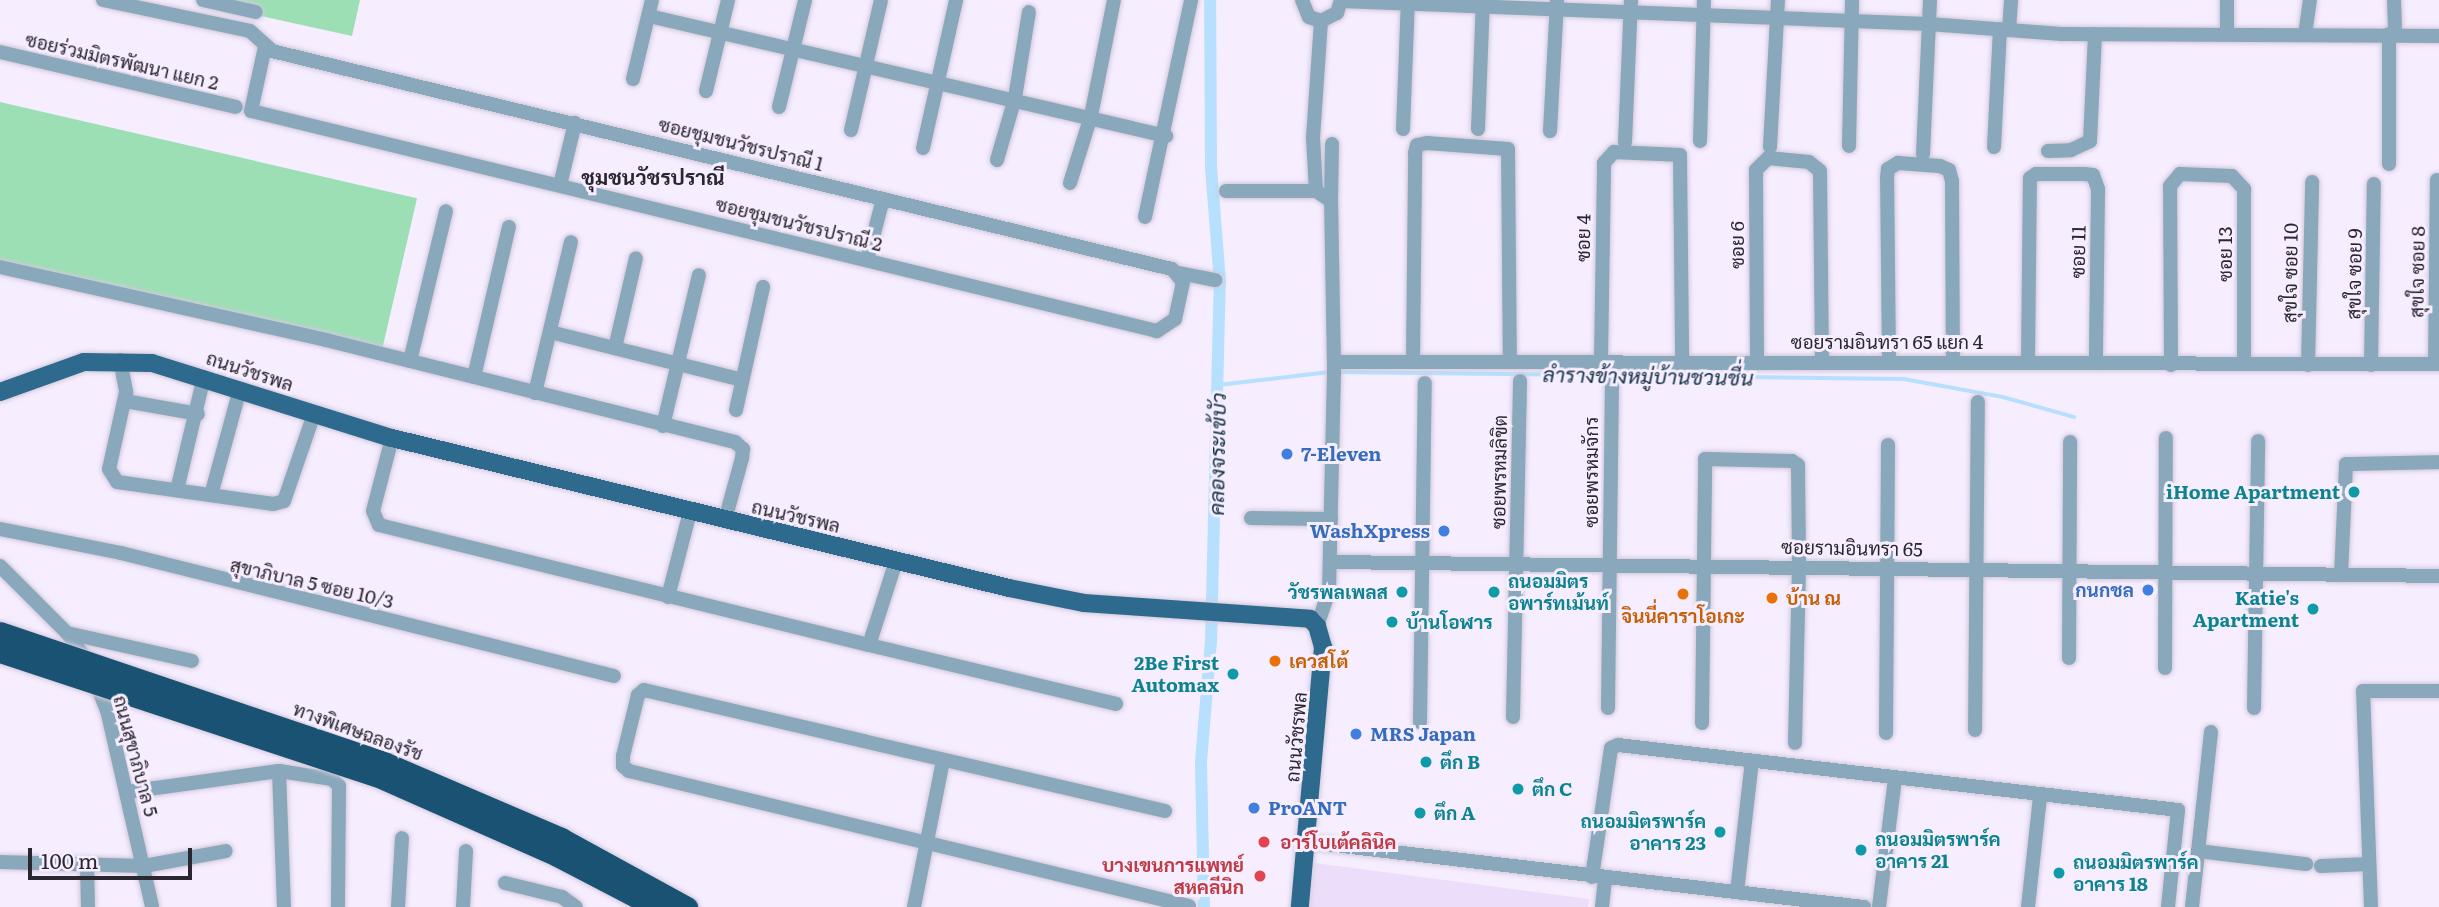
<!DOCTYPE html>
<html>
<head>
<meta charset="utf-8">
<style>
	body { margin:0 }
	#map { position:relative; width:2439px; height:907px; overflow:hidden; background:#f6edff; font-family:Literata,Sarabun,serif }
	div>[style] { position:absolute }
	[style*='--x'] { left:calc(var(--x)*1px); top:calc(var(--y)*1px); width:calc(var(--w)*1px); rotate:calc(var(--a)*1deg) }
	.built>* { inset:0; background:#ecdefb }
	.green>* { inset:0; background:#9cdfb5; transform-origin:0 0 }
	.stream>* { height:3.5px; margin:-1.75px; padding:0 1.75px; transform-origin:1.75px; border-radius:1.75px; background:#b6e0fd }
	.canal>* { height:12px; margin:-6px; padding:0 6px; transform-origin:6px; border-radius:6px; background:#b6e0fd }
	.roads { filter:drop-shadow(0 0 2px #d1c9da) drop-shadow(0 0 2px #d1c9da) }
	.minor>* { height:14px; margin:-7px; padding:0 7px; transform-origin:7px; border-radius:7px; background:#8aa8bc }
	.major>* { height:18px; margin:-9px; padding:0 9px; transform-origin:9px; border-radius:9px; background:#2e698e }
	.bridges { filter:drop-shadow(0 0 2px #d1c9da) drop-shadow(0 0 2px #d1c9da) }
	.highway-bridge>* { height:21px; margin:-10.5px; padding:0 10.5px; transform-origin:10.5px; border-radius:10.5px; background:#195273 }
	.dots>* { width:19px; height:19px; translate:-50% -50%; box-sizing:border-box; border:4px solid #f6edff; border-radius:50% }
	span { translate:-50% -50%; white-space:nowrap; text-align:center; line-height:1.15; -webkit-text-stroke:6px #f6edff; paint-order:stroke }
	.street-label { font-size:19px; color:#2b2730 }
	.shop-label { font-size:19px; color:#366cbe; font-weight:700 }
	.left { translate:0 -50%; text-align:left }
	.right { translate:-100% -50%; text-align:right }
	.culture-label { font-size:19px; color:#0d838f; font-weight:700 }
	.food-label { font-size:19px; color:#c56008; font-weight:700 }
	.health-label { font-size:19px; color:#be3a42; font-weight:700 }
	.neighbourhood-label { font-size:21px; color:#2b2730; font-weight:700 }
	.water-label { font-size:21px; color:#103044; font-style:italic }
	.scale { position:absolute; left:28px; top:848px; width:164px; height:32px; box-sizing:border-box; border:4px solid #2b2730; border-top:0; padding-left:9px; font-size:21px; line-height:24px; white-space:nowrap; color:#2b2730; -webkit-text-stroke:5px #f6edff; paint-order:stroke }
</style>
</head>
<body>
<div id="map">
	<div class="built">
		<div style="clip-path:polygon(1315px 863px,1589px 899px,1588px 907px,1310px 907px)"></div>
	</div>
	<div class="green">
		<div style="clip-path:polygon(224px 0,360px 0,352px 36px,224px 8px)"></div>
		<div style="left:0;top:102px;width:428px;height:156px;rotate:13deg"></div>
	</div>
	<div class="stream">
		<div style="--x:1338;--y:372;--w:566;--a:0.71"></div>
		<div style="--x:1904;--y:379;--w:101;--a:10.3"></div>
		<div style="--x:2003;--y:397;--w:74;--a:15.7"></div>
		<div style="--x:1218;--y:385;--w:114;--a:-6.6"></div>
	</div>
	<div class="canal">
		<div style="--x:1204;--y:907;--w:145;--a:-91.2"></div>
		<div style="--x:1201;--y:762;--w:121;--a:-85.3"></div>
		<div style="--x:1211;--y:641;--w:359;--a:-88.6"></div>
		<div style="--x:1220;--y:282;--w:115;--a:-94.5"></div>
		<div style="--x:1211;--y:167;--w:167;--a:-90.3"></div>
	</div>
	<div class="roads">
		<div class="minor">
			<div style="--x:103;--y:0;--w:150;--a:11.9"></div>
			<div style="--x:250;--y:31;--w:30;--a:42"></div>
			<div style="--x:272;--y:51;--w:926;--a:13.62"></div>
			<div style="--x:1172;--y:269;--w:17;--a:50"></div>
			<div style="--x:1183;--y:282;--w:38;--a:102"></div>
			<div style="--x:1175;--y:319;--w:22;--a:146"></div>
			<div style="--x:1157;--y:331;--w:932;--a:-166.35"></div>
			<div style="--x:251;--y:111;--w:66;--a:-77.7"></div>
			<div style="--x:203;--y:0;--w:54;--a:12.8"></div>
			<div style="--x:1302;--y:0;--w:18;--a:68"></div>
			<div style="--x:1309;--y:17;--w:13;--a:18"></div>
			<div style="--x:1321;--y:21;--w:18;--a:-27"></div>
			<div style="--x:1337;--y:13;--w:14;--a:-73"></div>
			<div style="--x:2394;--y:0;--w:35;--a:88"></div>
			<div style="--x:1341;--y:1;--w:588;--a:2.24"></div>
			<div style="--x:1929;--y:24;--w:133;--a:4.3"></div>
			<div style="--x:2062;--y:34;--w:377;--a:0.3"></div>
			<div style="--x:649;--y:16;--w:531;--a:13.07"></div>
			<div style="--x:2009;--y:30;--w:30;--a:-86"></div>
			<div style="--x:2227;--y:34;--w:34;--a:-90"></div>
			<div style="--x:2305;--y:35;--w:35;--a:-82"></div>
			<div style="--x:0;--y:52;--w:242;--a:13.1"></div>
			<div style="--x:633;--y:79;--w:81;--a:-76.5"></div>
			<div style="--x:706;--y:91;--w:94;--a:-76.4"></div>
			<div style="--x:779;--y:107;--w:110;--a:-76.3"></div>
			<div style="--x:1403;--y:129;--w:129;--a:-87.8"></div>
			<div style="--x:1478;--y:129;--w:129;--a:-87.8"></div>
			<div style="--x:851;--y:130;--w:133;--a:-77"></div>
			<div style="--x:1550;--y:131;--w:131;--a:-86.9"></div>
			<div style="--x:1700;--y:141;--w:141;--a:-88.4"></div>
			<div style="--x:1625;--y:142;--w:142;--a:-87.6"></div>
			<div style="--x:1849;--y:146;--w:146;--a:-88.8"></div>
			<div style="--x:1770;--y:147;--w:147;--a:-86.9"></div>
			<div style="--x:1994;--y:147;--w:118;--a:-87.1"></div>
			<div style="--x:923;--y:148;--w:152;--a:-77.4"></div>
			<div style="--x:2048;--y:151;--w:23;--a:-2"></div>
			<div style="--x:2071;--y:150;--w:21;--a:-25"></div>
			<div style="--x:2090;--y:141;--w:107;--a:-87.3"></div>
			<div style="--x:1923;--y:154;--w:154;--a:-87.4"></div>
			<div style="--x:997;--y:160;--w:65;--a:-73.8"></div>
			<div style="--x:1015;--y:98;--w:87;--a:-80.8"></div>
			<div style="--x:2389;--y:164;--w:130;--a:-90"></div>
			<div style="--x:1070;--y:183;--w:70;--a:-72.6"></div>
			<div style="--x:1091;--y:116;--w:118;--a:-78.8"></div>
			<div style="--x:560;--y:185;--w:64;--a:-76.4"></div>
			<div style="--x:1226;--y:191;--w:90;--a:0"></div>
			<div style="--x:1331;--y:201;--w:57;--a:-89"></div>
			<div style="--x:1145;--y:217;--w:222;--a:-78"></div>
			<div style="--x:867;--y:260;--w:63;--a:-75.3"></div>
			<div style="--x:0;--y:267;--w:334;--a:12.6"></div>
			<div style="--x:326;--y:340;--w:422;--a:14"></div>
			<div style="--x:735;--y:442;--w:11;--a:41"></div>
			<div style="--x:743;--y:449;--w:9;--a:96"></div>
			<div style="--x:742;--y:458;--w:64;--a:105.3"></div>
			<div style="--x:1179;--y:273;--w:37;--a:11"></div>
			<div style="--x:550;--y:332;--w:198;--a:14"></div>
			<div style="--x:615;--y:348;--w:92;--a:-76.9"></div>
			<div style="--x:120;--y:360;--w:33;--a:79"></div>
			<div style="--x:126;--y:392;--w:79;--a:102.4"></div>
			<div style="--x:109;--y:469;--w:15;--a:58"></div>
			<div style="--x:117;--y:482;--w:158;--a:8"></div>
			<div style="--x:273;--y:504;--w:11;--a:-15"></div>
			<div style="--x:284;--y:501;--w:92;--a:-71"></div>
			<div style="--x:1601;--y:360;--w:197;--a:-89.1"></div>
			<div style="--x:1604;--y:163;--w:15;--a:-48"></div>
			<div style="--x:1614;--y:152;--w:66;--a:2.6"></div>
			<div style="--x:1680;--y:155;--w:206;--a:89.4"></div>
			<div style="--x:410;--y:361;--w:154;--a:-76.5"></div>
			<div style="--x:1413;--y:361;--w:208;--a:-89.4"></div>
			<div style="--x:1415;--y:153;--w:8;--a:-76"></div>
			<div style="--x:1417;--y:145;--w:10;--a:-11"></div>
			<div style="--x:1427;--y:143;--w:81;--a:4.2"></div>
			<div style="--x:1508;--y:149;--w:212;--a:89.5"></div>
			<div style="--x:1757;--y:361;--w:191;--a:-90.3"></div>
			<div style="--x:1756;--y:170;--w:17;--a:-45"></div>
			<div style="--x:1768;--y:158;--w:41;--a:5.6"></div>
			<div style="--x:1809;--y:162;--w:14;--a:39"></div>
			<div style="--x:1820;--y:171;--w:189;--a:89.4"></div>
			<div style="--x:1889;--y:361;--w:183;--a:-90.6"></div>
			<div style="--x:1887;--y:178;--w:9;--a:-84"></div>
			<div style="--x:1888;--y:169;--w:12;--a:-31"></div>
			<div style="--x:1898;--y:163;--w:42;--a:4.1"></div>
			<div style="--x:1940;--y:166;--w:10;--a:24"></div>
			<div style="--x:1949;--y:170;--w:11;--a:75"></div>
			<div style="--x:1952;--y:181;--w:181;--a:89.7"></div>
			<div style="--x:1334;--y:362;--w:1105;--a:0.1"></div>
			<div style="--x:2028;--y:362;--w:184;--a:-89.4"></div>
			<div style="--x:2030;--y:178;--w:7;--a:-34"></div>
			<div style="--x:2036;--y:174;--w:48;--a:0"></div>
			<div style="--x:2084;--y:174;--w:9;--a:6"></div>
			<div style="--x:2093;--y:175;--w:15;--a:70"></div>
			<div style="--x:2098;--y:189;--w:174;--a:90.7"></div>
			<div style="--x:2435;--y:364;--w:184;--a:-89.4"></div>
			<div style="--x:2171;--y:365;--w:179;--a:-90.3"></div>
			<div style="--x:2170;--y:186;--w:16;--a:-50"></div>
			<div style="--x:2180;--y:174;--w:52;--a:2.2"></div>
			<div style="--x:2232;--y:176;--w:18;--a:47"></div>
			<div style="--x:2244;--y:189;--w:175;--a:90"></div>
			<div style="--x:2308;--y:365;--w:183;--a:-88.7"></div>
			<div style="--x:2371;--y:365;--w:181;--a:-89.1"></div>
			<div style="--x:474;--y:377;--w:154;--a:-76.9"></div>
			<div style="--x:535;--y:393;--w:155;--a:-76.6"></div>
			<div style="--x:125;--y:401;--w:74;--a:10.1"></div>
			<div style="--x:736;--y:410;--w:126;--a:-77.6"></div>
			<div style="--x:663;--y:426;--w:155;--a:-76.6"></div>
			<div style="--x:392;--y:438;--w:75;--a:104.6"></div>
			<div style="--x:373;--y:511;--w:15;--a:67"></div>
			<div style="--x:379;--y:525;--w:504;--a:13.76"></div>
			<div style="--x:177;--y:490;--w:116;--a:-76.6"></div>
			<div style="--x:211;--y:495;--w:110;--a:-74.7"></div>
			<div style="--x:1251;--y:518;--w:80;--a:0.7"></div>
			<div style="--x:0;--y:529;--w:123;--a:11.2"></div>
			<div style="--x:121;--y:553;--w:508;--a:14.01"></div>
			<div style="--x:896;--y:561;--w:88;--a:107.8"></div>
			<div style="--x:869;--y:645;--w:254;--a:13.4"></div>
			<div style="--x:1331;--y:562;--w:1108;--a:0.72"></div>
			<div style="--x:0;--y:566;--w:95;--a:45"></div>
			<div style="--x:67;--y:633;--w:36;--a:54"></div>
			<div style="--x:2341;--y:575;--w:111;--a:-87.4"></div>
			<div style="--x:2346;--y:464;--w:93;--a:-1.2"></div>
			<div style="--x:668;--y:597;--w:88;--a:-75.5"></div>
			<div style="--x:1317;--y:626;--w:36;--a:-71"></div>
			<div style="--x:1329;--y:592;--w:224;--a:-88.7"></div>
			<div style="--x:1334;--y:368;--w:167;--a:-91"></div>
			<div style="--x:1331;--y:201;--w:18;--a:-146"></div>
			<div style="--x:1316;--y:191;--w:53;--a:-93.2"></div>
			<div style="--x:1313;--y:138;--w:117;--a:-86.1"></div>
			<div style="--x:67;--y:633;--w:128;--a:12.6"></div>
			<div style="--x:2069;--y:658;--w:216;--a:-89.7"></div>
			<div style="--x:2165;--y:668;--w:230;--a:-89.8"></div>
			<div style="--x:95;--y:681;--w:31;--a:68"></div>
			<div style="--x:107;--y:710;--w:202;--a:77.1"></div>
			<div style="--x:1608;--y:708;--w:327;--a:-89.3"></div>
			<div style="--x:2254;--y:708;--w:267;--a:-89.1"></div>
			<div style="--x:1513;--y:717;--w:336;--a:-88.8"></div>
			<div style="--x:1420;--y:722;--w:339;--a:-89.2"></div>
			<div style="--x:1702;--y:723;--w:264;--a:-89.3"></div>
			<div style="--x:1705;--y:459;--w:87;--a:1.3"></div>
			<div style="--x:1792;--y:461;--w:7;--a:34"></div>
			<div style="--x:1798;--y:465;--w:101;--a:89.4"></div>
			<div style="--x:1799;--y:566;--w:177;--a:91.3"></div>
			<div style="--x:1975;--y:730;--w:328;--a:-89.5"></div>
			<div style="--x:1886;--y:733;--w:288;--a:-89.6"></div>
			<div style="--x:279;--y:771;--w:136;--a:87.9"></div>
			<div style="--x:127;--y:792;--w:153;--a:-7.9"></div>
			<div style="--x:279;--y:771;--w:54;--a:8.6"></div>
			<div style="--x:332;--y:779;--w:10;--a:45"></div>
			<div style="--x:339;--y:786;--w:121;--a:90.5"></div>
			<div style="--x:1165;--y:811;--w:535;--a:-166.93"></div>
			<div style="--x:644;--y:690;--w:8;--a:140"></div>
			<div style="--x:638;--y:695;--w:63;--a:103.8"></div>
			<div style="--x:623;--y:756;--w:10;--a:90"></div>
			<div style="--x:623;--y:766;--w:8;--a:40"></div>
			<div style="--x:629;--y:771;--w:576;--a:13.55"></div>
			<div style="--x:1308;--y:842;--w:560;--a:6.67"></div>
			<div style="--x:2198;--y:851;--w:109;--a:6.9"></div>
			<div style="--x:0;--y:862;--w:144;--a:1.6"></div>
			<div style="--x:144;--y:866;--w:83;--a:-10.4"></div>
			<div style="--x:87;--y:864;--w:43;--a:88.7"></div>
			<div style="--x:2321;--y:866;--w:48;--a:-2.4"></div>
			<div style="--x:1592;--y:877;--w:130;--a:-81.6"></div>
			<div style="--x:1611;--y:748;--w:8;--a:-23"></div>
			<div style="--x:1618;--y:745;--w:564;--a:6.62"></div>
			<div style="--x:2178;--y:810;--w:98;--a:95.9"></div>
			<div style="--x:505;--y:883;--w:59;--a:13.8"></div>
			<div style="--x:562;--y:897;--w:17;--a:36"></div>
			<div style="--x:1737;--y:892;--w:132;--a:-83.5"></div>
			<div style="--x:398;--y:907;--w:69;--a:-86.7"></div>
			<div style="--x:463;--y:907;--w:56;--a:-86.9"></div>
			<div style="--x:914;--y:907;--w:150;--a:-78.8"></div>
			<div style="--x:1602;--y:907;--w:29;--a:-84"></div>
			<div style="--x:1879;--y:907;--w:129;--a:-82.9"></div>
			<div style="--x:2028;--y:907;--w:112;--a:-83.8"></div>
			<div style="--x:2192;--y:907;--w:176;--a:-83.8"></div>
			<div style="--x:2371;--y:907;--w:216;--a:-92.1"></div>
			<div style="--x:2363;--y:691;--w:76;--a:0"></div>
		</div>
		<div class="major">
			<div style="--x:0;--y:392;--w:89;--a:-19.7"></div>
			<div style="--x:84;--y:362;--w:68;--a:0.8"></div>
			<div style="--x:152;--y:363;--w:251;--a:17.4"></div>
			<div style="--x:392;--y:438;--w:635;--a:13.66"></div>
			<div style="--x:1009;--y:588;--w:76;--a:11.3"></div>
			<div style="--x:1084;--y:603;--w:227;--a:4"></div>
			<div style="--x:1310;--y:619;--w:10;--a:45"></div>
			<div style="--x:1317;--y:626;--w:22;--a:74"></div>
			<div style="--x:1323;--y:647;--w:261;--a:95.1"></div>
		</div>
	</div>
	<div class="bridges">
		<div class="highway-bridge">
			<div style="--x:0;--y:632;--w:405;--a:18.7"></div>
			<div style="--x:384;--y:762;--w:193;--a:23.2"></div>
			<div style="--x:561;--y:838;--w:144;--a:28.7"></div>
			<div style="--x:0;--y:652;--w:396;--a:18.3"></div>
			<div style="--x:376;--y:776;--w:198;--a:23.8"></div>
			<div style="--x:557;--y:856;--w:110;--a:27.5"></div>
		</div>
	</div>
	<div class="dots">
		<div style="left:1287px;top:454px;background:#3f7fe0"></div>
		<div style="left:2354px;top:492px;background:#0f9aa8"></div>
		<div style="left:1444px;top:531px;background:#3f7fe0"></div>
		<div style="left:2148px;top:590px;background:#3f7fe0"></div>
		<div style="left:1402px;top:592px;background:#0f9aa8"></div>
		<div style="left:1494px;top:592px;background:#0f9aa8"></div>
		<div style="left:1683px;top:594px;background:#e8710a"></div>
		<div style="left:1772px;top:598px;background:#e8710a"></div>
		<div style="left:2313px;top:609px;background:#0f9aa8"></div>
		<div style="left:1392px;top:622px;background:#0f9aa8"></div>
		<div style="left:1275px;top:661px;background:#e8710a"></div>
		<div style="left:1233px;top:674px;background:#0f9aa8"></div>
		<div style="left:1356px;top:734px;background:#3f7fe0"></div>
		<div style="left:1426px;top:762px;background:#0f9aa8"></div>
		<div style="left:1518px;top:789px;background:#0f9aa8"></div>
		<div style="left:1254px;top:808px;background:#3f7fe0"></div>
		<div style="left:1420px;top:813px;background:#0f9aa8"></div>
		<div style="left:1720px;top:832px;background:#0f9aa8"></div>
		<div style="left:1264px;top:842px;background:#e0444e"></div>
		<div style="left:1861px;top:850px;background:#0f9aa8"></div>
		<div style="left:2059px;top:873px;background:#0f9aa8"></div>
		<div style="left:1260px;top:876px;background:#e0444e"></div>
	</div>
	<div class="street-label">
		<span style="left:122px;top:61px;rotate:13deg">ซอยร่วมมิตรพัฒนา แยก 2</span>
		<span style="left:741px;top:144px;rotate:14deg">ซอยชุมชนวัชรปราณี 1</span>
		<span style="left:799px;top:224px;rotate:14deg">ซอยชุมชนวัชรปราณี 2</span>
		<span style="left:1583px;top:238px;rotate:-89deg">ซอย 4</span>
		<span style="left:1737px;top:245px;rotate:-90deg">ซอย 6</span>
		<span style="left:2078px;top:252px;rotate:-89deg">ซอย 11</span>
		<span style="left:2225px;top:254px;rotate:-90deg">ซอย 13</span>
		<span style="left:2417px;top:272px;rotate:-89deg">สุขใจ ซอย 8</span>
		<span style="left:2290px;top:273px;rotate:-89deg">สุขใจ ซอย 10</span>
		<span style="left:2354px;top:274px;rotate:-89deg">สุขใจ ซอย 9</span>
		<span style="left:1887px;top:342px">ซอยรามอินทรา 65 แยก 4</span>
		<span style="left:250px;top:371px;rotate:18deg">ถนนวัชรพล</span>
		<span style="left:1499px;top:472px;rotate:-89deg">ซอยพรหมลิขิต</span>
		<span style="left:1591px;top:472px;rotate:-90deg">ซอยพรหมจักร</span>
		<span style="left:796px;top:516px;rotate:13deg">ถนนวัชรพล</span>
		<span style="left:1852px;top:548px;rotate:1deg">ซอยรามอินทรา 65</span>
		<span style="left:312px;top:583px;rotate:13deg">สุขาภิบาล 5 ซอย 10/3</span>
		<span style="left:358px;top:731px;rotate:20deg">ทางพิเศษฉลองรัช</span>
		<span style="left:1296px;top:737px;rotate:-85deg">ถนนวัชรพล</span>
		<span style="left:136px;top:756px;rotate:75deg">ถนนสุขาภิบาล 5</span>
	</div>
	<div class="shop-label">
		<span class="left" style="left:1301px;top:454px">7-Eleven</span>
		<span class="right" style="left:1430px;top:531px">WashXpress</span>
		<span class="right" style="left:2134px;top:590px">กนกชล</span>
		<span class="left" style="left:1370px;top:734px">MRS Japan</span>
		<span class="left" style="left:1268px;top:808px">ProANT</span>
	</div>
	<div class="culture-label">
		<span class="right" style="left:2340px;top:492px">iHome Apartment</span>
		<span class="left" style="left:1508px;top:592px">ถนอมมิตร<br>อพาร์ทเม้นท์</span>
		<span class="right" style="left:1388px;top:592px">วัชรพลเพลส</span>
		<span class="right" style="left:2299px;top:609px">Katie's<br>Apartment</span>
		<span class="left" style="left:1406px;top:622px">บ้านโอฬาร</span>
		<span class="right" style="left:1219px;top:674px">2Be First<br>Automax</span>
		<span class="left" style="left:1440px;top:762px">ตึก B</span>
		<span class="left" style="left:1532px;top:789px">ตึก C</span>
		<span class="left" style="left:1434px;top:813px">ตึก A</span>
		<span class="right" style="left:1706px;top:832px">ถนอมมิตรพาร์ค<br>อาคาร 23</span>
		<span class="left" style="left:1875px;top:850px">ถนอมมิตรพาร์ค<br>อาคาร 21</span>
		<span class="left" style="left:2073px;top:873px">ถนอมมิตรพาร์ค<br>อาคาร 18</span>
	</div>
	<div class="food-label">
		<span class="left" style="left:1786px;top:598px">บ้าน ณ</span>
		<span style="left:1683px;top:616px">จินนี่คาราโอเกะ</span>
		<span class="left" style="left:1289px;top:661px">เควสโต้</span>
	</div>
	<div class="health-label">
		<span class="left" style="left:1280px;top:842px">อาร์โบเต้คลินิค</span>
		<span class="right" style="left:1244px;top:876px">บางเขนการแพทย์<br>สหคลีนิก</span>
	</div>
	<div class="neighbourhood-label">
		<span style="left:653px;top:176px">ชุมชนวัชรปราณี</span>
	</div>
	<div class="water-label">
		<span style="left:1648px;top:375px;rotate:1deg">ลำรางข้างหมู่บ้านชวนชื่น</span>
		<span style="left:1216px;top:454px;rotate:-89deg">คลองจระเข้บัว</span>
	</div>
	<div class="scale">100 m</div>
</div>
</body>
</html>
